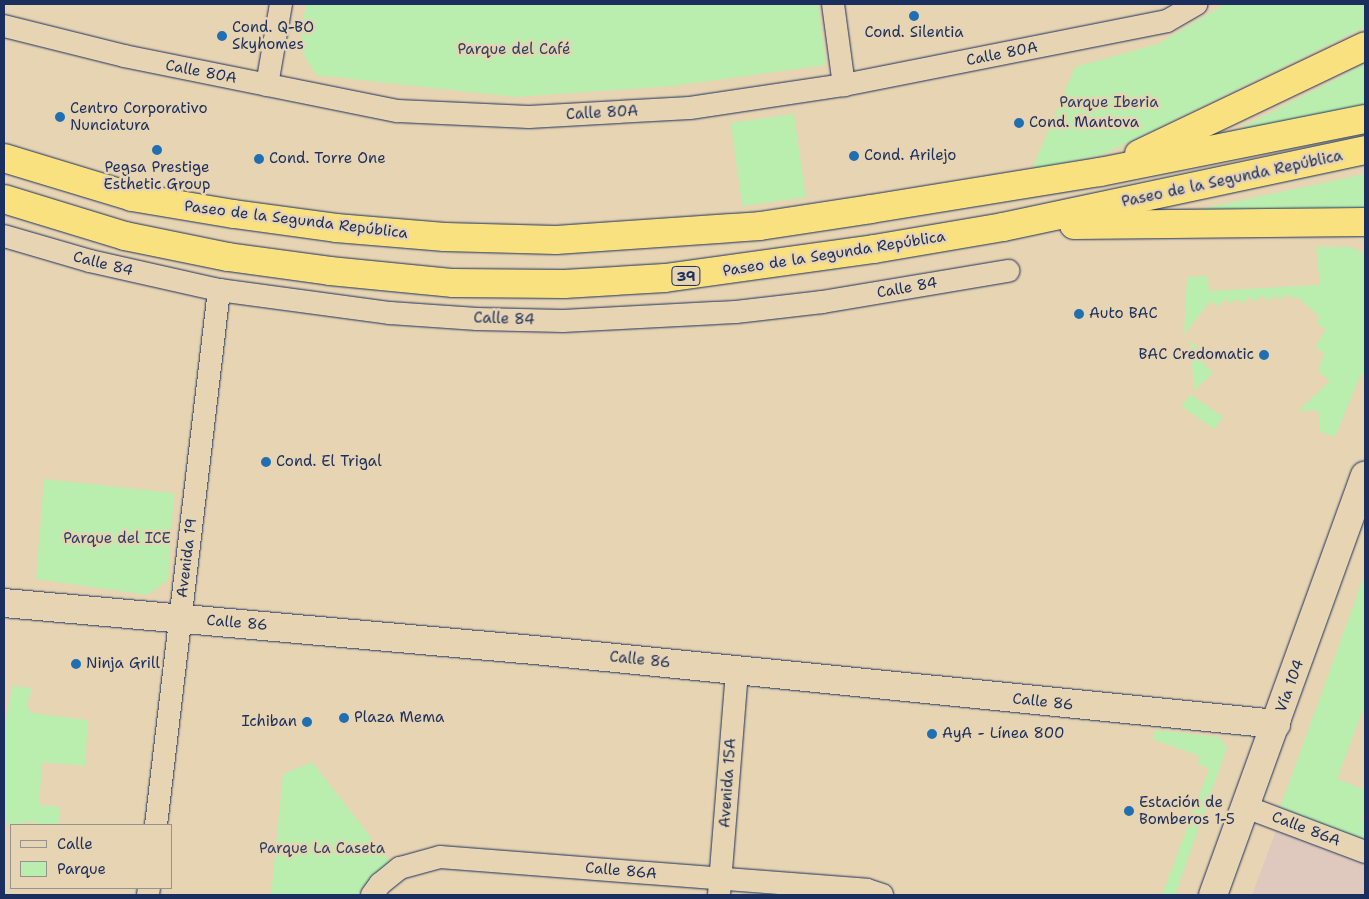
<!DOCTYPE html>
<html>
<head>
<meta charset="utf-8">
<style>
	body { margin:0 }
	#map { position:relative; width:1369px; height:899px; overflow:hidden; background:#e7d4b2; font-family:"Shantell Sans",sans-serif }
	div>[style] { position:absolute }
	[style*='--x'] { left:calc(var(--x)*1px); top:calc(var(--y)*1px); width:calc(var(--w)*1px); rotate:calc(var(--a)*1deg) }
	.built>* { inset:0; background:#dfc9be }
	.green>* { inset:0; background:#baeeae; transform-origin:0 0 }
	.roads { filter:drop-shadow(0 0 1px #1b2f5e) drop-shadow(0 0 1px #1b2f5e) }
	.minor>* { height:22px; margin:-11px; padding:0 11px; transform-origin:11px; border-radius:11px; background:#e7d4b2 }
	.tertiary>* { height:28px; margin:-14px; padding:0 14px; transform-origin:14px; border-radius:14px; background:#e7d4b2 }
	.secondary>* { height:28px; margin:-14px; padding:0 14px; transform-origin:14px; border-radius:14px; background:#e7d4b2 }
	.trunk>* { height:28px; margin:-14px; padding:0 14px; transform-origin:14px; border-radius:14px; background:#fae180 }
	.dots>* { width:14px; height:14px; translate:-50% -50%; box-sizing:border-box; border:2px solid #e7d4b2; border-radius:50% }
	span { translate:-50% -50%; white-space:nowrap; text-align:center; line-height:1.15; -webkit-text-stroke:5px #e7d4b2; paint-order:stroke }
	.shield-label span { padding:1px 4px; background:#e7d4b2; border:1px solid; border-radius:4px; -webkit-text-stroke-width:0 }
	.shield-label { font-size:14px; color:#1b2f5e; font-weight:700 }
	.poi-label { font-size:15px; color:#1b2f5e }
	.left { translate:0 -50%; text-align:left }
	.right { translate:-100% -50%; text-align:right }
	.park-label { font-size:15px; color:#2b4266 }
	.street-label { font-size:15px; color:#1b2f5e }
	.frame { position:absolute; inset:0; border:5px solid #1b2f5e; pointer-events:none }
	.legend { position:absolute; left:10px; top:824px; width:162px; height:65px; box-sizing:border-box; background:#e7d4b2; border:1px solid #959290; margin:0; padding:6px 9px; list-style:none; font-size:15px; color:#1b2f5e }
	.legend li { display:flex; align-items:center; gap:10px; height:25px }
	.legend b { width:25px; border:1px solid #959290 }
</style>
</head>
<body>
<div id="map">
	<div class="built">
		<div style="clip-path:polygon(1276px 831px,1365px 865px,1365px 895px,1252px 895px)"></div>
	</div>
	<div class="green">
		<div style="clip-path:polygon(306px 4px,818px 4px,826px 65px,673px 86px,515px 97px,316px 75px,299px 47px)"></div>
		<div style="clip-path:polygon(1225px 4px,1365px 4px,1365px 27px,1102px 155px,1032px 169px,1075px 67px,1158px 44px)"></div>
		<div style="clip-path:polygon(1365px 64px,1365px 112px,1214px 142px)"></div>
		<div style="left:794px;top:114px;width:84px;height:64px;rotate:82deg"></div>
		<div style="clip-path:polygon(1365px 174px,1365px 209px,1168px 216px)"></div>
		<div style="clip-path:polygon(1316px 247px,1351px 247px,1365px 255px,1365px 373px,1360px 376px,1335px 437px,1320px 432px,1318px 410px,1298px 411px,1330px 381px,1318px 371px,1324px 353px,1315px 347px,1326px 330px,1316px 322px,1320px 317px,1296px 296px,1293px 299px,1286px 294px,1280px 300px,1274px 295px,1268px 301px,1261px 295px,1255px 302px,1249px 297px,1243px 304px,1237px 298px,1231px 304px,1224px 299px,1219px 307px,1210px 301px,1184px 335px,1187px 277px,1207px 276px,1209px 291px,1320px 285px)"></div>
		<div style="clip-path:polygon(1190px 341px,1208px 357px,1203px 363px,1213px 373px,1194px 390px)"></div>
		<div style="left:1190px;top:394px;width:40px;height:15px;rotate:35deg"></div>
		<div style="clip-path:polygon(44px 479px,174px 493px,168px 580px,147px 595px,36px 579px)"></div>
		<div style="clip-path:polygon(1365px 573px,1365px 704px,1337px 779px,1365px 790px,1365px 809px,1361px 819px,1365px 821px,1365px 842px,1280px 808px)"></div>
		<div style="clip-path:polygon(12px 686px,32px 688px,27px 705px,31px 713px,88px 720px,85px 766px,42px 762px,39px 805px,60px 807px,58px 825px,35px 825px,34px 821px,11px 825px,11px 829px,4px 816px,4px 716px,7px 716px)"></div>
		<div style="clip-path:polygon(1156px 730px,1218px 737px,1227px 747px,1175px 895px,1162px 895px,1209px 769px,1198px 764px,1199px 756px,1152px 739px)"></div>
		<div style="clip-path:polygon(312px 762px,391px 863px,361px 888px,358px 895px,271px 895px,283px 774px)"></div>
	</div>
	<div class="roads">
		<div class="minor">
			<div style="--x:833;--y:4;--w:82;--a:82.3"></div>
			<div style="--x:4;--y:26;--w:124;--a:14"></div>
			<div style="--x:124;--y:56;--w:279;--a:11.4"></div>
			<div style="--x:398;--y:111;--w:131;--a:2.6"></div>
			<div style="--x:529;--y:117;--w:161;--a:-3.2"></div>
			<div style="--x:690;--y:108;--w:156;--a:-8.5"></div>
			<div style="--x:844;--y:85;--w:329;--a:-11.2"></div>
			<div style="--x:1167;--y:21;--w:34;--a:-30"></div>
			<div style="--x:267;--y:85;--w:82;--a:-80.2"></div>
			<div style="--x:4;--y:236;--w:90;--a:16.2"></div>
			<div style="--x:90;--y:261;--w:132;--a:12.7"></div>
			<div style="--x:219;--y:290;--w:173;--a:7.7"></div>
			<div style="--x:390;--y:313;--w:87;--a:3.9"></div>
			<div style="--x:477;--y:319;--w:86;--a:1.3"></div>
			<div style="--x:563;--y:321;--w:173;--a:-3"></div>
			<div style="--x:736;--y:312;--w:87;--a:-6.6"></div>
			<div style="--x:822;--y:302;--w:189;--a:-9.5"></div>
			<div style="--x:1246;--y:807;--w:127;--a:20.7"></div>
			<div style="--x:156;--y:825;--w:539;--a:-83.28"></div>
			<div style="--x:148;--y:895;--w:7;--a:-82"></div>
			<div style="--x:372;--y:895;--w:14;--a:-54"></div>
			<div style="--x:380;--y:884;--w:26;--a:-39"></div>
			<div style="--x:400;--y:868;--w:41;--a:-15.4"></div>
			<div style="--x:440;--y:857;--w:428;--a:4.4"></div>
			<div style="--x:867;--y:890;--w:16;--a:18"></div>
			<div style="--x:719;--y:895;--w:226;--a:-85.4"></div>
		</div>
		<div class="tertiary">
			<div style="--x:4;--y:603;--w:543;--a:5.07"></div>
			<div style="--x:545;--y:651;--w:735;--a:5.7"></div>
		</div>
		<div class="secondary">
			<div style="--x:1213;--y:895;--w:446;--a:-70.1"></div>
		</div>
		<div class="trunk">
			<div style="--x:1139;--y:154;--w:250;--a:-25.5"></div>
			<div style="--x:4;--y:158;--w:134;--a:16.9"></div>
			<div style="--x:132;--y:197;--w:103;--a:9.5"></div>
			<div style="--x:234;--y:214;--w:103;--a:7.8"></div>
			<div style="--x:336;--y:228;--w:109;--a:4.7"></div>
			<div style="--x:445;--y:237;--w:111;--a:1.5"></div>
			<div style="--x:556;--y:240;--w:204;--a:-3.9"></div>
			<div style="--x:760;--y:226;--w:112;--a:-8.7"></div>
			<div style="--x:871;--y:209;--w:232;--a:-9.2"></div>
			<div style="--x:1100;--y:172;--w:270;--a:-11.3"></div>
			<div style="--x:4;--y:199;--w:127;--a:17"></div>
			<div style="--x:125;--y:236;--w:105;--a:11.5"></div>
			<div style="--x:228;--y:257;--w:103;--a:7.8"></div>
			<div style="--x:330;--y:271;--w:124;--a:5.6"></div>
			<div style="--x:453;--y:283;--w:111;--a:0.5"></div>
			<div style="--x:564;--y:284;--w:101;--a:-3.4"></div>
			<div style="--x:665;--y:278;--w:211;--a:-7.9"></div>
			<div style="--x:874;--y:249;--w:131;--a:-9.7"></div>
			<div style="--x:1003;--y:227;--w:370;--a:-12"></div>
			<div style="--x:1074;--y:225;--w:291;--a:-0.6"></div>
		</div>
	</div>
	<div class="dots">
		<div style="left:914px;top:16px;background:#1f6fb2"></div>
		<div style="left:222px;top:36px;background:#1f6fb2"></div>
		<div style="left:60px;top:117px;background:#1f6fb2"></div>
		<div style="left:1019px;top:123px;background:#1f6fb2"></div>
		<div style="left:157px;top:150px;background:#1f6fb2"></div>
		<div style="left:854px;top:156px;background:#1f6fb2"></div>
		<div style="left:259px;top:159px;background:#1f6fb2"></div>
		<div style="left:1079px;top:314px;background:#1f6fb2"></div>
		<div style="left:1264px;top:355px;background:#1f6fb2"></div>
		<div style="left:266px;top:462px;background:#1f6fb2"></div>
		<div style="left:76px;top:664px;background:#1f6fb2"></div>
		<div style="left:344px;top:718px;background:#1f6fb2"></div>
		<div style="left:307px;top:722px;background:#1f6fb2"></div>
		<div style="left:932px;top:734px;background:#1f6fb2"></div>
		<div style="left:1129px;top:811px;background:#1f6fb2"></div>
	</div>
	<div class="shield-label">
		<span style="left:686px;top:276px">39</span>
	</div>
	<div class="poi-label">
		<span class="left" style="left:232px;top:36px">Cond. Q-BO<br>Skyhomes</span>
		<span style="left:914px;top:33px">Cond. Silentia</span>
		<span class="left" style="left:70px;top:117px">Centro Corporativo<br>Nunciatura</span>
		<span class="left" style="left:1029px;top:123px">Cond. Mantova</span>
		<span class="left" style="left:864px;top:156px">Cond. Arilejo</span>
		<span class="left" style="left:269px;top:159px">Cond. Torre One</span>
		<span style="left:157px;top:176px">Pegsa Prestige<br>Esthetic Group</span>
		<span class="left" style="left:1089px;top:314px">Auto BAC</span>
		<span class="right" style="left:1254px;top:355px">BAC Credomatic</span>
		<span class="left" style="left:276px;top:462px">Cond. El Trigal</span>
		<span class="left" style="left:86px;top:664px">Ninja Grill</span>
		<span class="left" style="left:354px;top:718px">Plaza Mema</span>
		<span class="right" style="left:297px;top:722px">Ichiban</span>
		<span class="left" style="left:942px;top:734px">AyA - Línea 800</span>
		<span class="left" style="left:1139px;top:811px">Estación de<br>Bomberos 1-5</span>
	</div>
	<div class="park-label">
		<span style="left:514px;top:50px">Parque del Café</span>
		<span style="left:1109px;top:103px">Parque Iberia</span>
		<span style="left:117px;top:539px">Parque del ICE</span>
		<span style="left:322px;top:849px">Parque La Caseta</span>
	</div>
	<div class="street-label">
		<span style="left:1002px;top:54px;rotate:-11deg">Calle 80A</span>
		<span style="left:201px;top:72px;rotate:11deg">Calle 80A</span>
		<span style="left:602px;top:113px;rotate:-3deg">Calle 80A</span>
		<span style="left:1232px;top:179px;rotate:-12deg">Paseo de la Segunda República</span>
		<span style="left:296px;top:220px;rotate:7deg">Paseo de la Segunda República</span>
		<span style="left:834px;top:254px;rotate:-9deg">Paseo de la Segunda República</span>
		<span style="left:103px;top:264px;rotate:14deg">Calle 84</span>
		<span style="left:907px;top:288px;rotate:-10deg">Calle 84</span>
		<span style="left:504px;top:319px;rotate:2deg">Calle 84</span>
		<span style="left:187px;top:558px;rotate:-83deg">Avenida 19</span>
		<span style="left:237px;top:623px;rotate:5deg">Calle 86</span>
		<span style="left:640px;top:660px;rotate:6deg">Calle 86</span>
		<span style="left:1290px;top:686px;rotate:-70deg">Vía 104</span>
		<span style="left:1043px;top:702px;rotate:6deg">Calle 86</span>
		<span style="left:728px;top:783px;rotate:-86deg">Avenida 15A</span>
		<span style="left:1306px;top:829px;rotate:21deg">Calle 86A</span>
		<span style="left:621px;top:871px;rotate:5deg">Calle 86A</span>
	</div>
	<div class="frame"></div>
	<ul class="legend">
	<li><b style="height:6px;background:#e7d4b2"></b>Calle</li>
	<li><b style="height:14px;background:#baeeae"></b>Parque</li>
	</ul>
</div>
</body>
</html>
